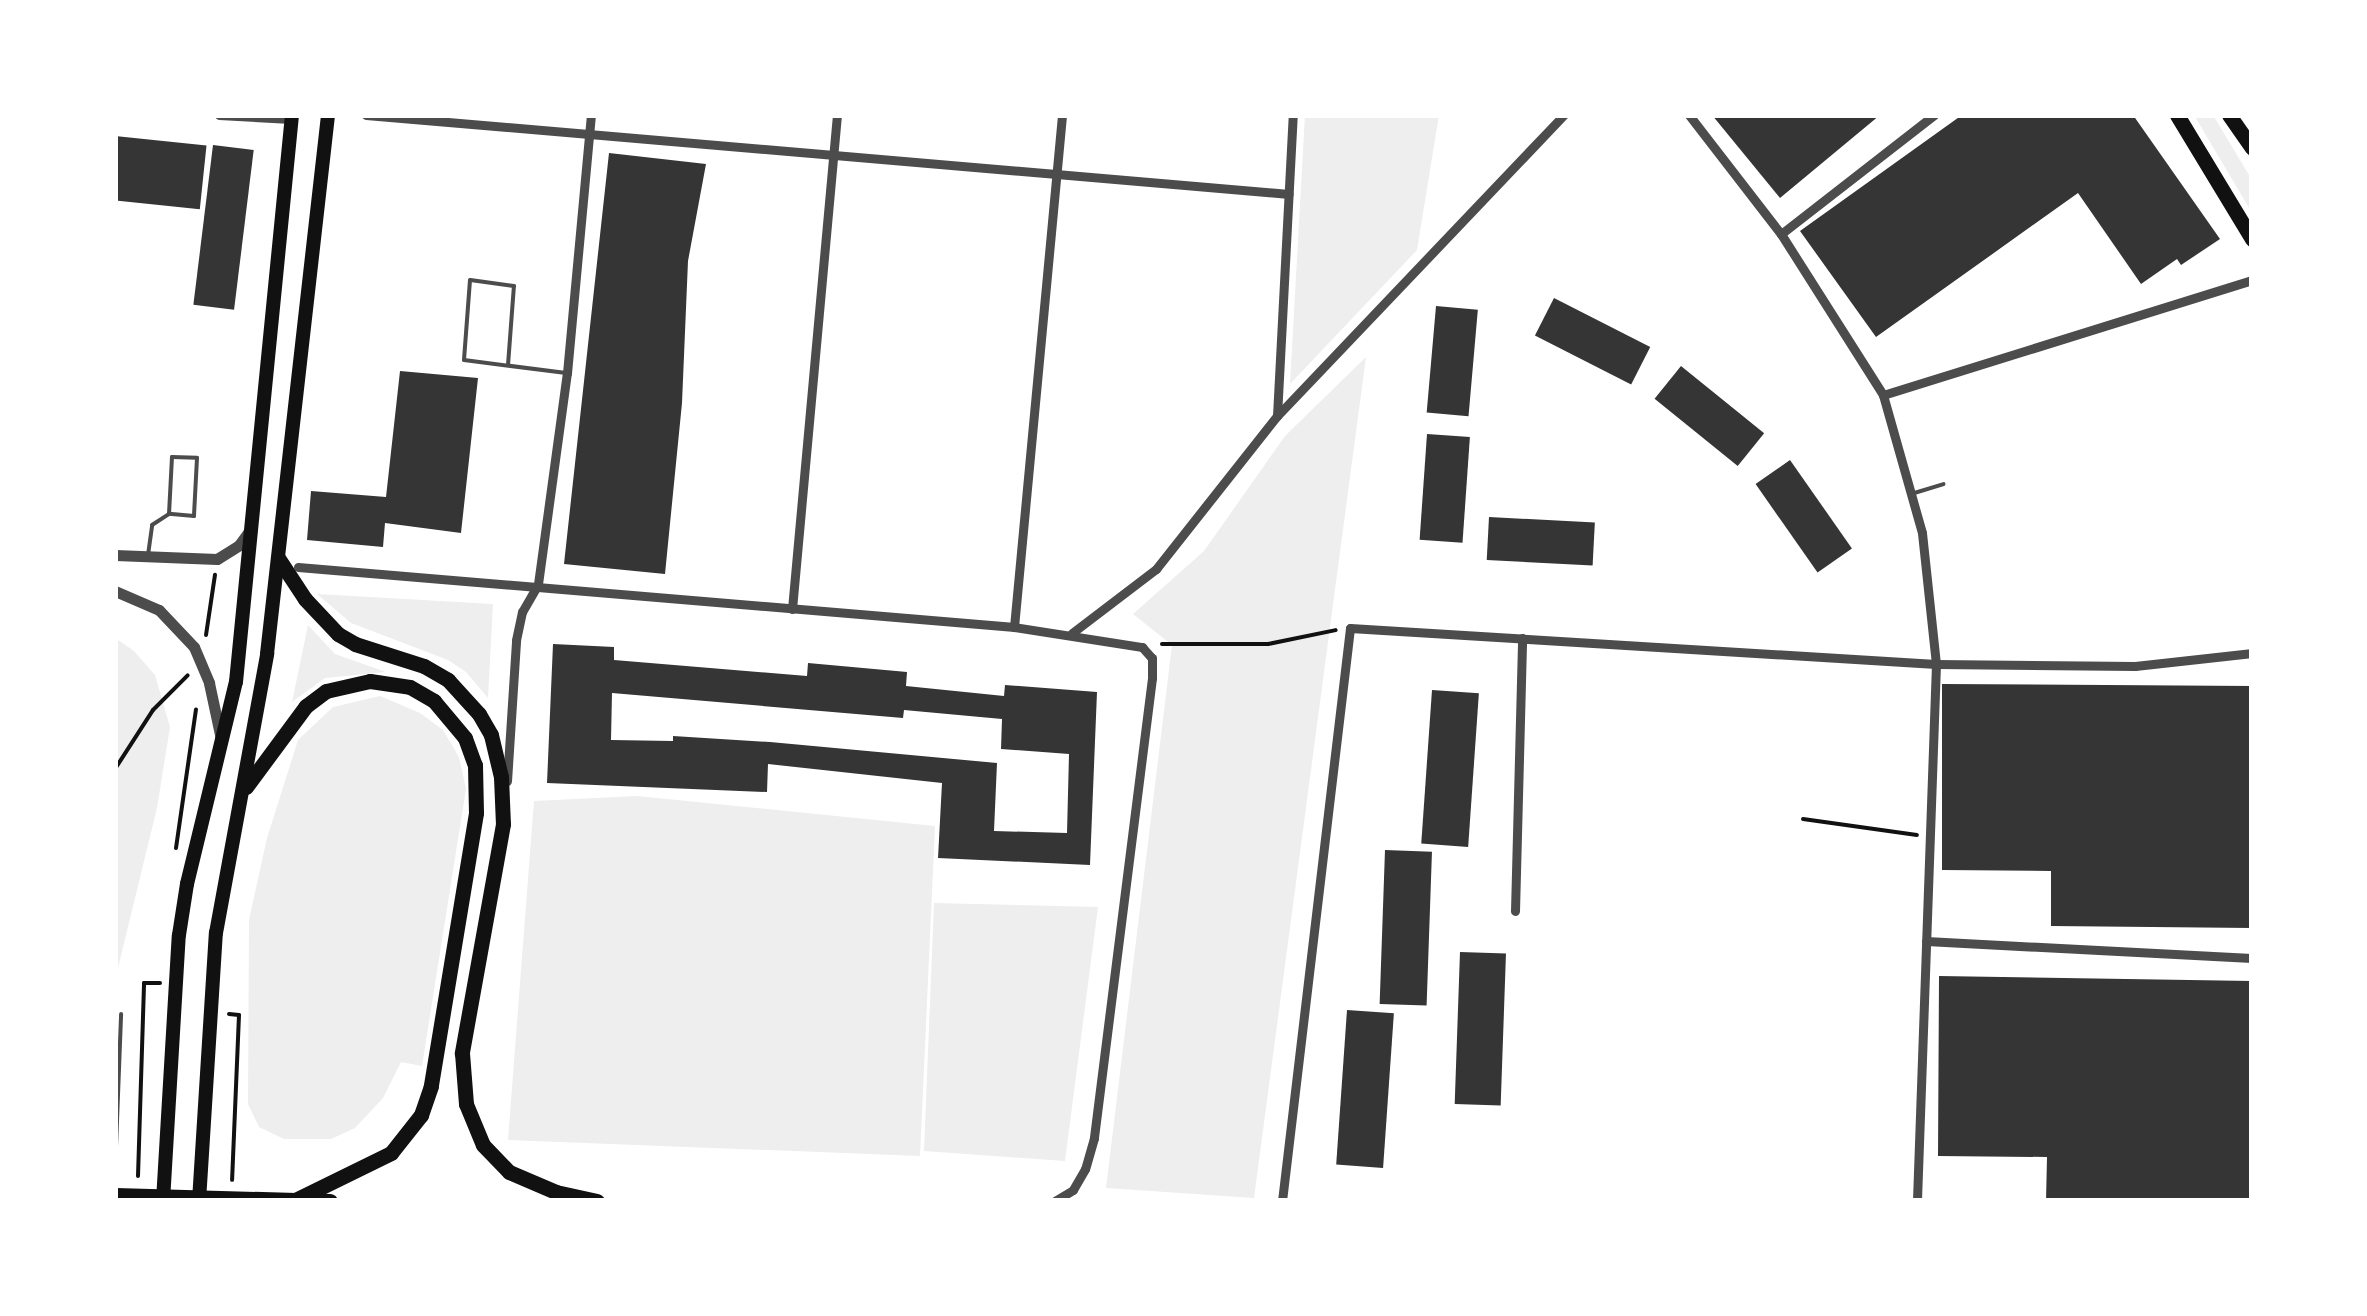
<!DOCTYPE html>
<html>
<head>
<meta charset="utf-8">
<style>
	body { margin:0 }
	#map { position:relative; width:2367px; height:1316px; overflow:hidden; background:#fff; font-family:Signika,sans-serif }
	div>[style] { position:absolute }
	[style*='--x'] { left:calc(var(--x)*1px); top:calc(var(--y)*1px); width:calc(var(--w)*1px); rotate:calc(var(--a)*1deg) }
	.green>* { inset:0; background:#eee }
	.building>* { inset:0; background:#353535; transform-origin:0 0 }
	.path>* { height:4px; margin:-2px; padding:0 2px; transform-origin:2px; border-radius:2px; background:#111 }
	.service>* { height:4px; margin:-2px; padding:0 2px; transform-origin:2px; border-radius:2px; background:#4c4c4c }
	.minor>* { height:9px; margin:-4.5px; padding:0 4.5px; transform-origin:4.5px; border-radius:4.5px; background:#4c4c4c }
	.tertiary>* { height:11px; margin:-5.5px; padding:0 5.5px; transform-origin:5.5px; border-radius:5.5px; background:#4c4c4c }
	.primary>* { height:14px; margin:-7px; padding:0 7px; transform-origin:7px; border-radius:7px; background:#111 }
	.trunk>* { height:15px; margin:-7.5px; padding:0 7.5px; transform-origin:7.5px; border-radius:7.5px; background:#111 }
	span { translate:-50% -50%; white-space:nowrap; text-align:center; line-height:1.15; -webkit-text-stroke:8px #fff; paint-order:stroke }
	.frame { position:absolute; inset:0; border:118px solid #fff; pointer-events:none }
</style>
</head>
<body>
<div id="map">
	<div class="green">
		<div style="clip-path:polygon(1305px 115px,1439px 115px,1417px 250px,1290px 384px)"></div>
		<div style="clip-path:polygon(2194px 115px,2213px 115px,2252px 180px,2252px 213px)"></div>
		<div style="clip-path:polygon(1366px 357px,1254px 1198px,1106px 1188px,1172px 645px,1133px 614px,1204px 551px,1285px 436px)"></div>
		<div style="clip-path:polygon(317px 594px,493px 604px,488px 698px,466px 672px,448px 660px,351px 623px)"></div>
		<div style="clip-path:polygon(308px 625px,335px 654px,386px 672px,325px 678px,292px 702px)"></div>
		<div style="clip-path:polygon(115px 638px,134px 651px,155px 675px,170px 727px,157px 808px,115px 980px)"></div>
		<div style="clip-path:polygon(380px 696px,420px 713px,443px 730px,459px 757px,466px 789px,422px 1066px,401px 1062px,383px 1098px,355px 1128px,331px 1139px,284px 1139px,259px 1127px,248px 1104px,249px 920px,267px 838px,298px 740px,333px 707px)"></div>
		<div style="clip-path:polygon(637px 796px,935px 826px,920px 1156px,508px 1140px,534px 801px)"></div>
		<div style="clip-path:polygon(934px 903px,1098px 907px,1065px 1161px,924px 1151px)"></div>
	</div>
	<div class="building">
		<div style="clip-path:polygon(1712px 115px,1880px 115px,1780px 198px)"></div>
		<div style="clip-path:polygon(1962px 115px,2133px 115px,2220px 239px,2181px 265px,2177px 259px,2141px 284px,2078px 193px,1876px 337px,1800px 231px)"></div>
		<div style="left:115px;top:136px;width:92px;height:64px;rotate:6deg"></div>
		<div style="left:213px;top:145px;width:41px;height:161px;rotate:7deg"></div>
		<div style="clip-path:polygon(609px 153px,706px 164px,688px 261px,682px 403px,665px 574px,564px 564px)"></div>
		<div style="left:1554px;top:298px;width:108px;height:42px;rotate:27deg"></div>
		<div style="left:1436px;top:306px;width:42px;height:107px;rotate:5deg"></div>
		<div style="left:1681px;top:366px;width:107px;height:42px;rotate:39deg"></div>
		<div style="clip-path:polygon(400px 371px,478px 378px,461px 533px,385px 523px,383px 547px,307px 540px,311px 491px,386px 497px)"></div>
		<div style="left:1427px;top:434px;width:43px;height:106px;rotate:4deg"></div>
		<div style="left:1790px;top:460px;width:108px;height:42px;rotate:55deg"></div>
		<div style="left:1489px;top:517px;width:106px;height:43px;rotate:3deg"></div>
		<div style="clip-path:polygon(evenodd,553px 644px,614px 647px,614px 660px,807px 676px,808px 663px,907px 672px,906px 686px,1004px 696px,1005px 685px,1097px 692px,1090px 865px,938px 858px,942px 783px,768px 764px,767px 792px,547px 783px,553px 644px,612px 693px,903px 718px,904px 710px,1002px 719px,1001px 749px,1069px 754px,1067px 833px,994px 831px,997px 763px,770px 742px,673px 736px,673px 741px,611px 740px,612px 693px)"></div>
		<div style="clip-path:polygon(1942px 684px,2252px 686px,2252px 928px,2051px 926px,2051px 871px,1942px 870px)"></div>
		<div style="left:1432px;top:690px;width:47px;height:154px;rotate:4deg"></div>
		<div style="left:1385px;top:850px;width:47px;height:154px;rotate:2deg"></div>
		<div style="left:1460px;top:952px;width:46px;height:152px;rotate:2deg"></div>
		<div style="clip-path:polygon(1939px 976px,2252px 981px,2252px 1201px,2046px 1201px,2047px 1157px,1938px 1156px)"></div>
		<div style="left:1347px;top:1010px;width:47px;height:155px;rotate:4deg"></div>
	</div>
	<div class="path">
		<div style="--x:206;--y:635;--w:61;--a:-81.5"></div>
		<div style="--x:1162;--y:644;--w:106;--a:0"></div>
		<div style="--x:1268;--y:644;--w:69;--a:-11.6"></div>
		<div style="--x:115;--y:769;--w:70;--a:-57.2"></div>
		<div style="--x:153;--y:710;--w:49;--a:-45"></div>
		<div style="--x:1803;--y:819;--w:115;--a:8"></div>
		<div style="--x:176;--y:848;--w:140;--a:-81.8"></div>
		<div style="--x:229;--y:1014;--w:10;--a:6"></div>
		<div style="--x:239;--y:1015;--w:165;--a:92.4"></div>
		<div style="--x:138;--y:1176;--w:193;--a:-88.2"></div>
		<div style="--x:144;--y:983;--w:16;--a:0"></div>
	</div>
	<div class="service">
		<div style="--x:508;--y:365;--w:79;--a:-85.7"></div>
		<div style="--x:514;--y:286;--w:44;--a:-172.2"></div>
		<div style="--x:470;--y:280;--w:80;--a:94.3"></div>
		<div style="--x:464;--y:360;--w:103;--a:7.3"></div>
		<div style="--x:1911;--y:494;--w:34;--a:-17"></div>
		<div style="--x:148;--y:555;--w:30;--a:-82"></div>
		<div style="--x:152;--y:525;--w:20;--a:-33"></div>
		<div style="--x:169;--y:514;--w:57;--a:-87"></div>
		<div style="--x:172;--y:457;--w:25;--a:2"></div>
		<div style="--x:197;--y:458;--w:58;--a:93"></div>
		<div style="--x:194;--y:516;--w:25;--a:-175"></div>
		<div style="--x:115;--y:1173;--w:159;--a:-87.8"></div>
	</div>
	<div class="minor">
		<div style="--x:219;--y:115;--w:72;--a:3.2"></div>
		<div style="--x:366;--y:115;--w:926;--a:4.89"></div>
		<div style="--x:1689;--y:115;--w:150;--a:52.3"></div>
		<div style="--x:1781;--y:234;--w:191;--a:57.6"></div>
		<div style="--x:1883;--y:395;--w:143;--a:74.2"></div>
		<div style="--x:1922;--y:533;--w:132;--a:83.9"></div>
		<div style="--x:1936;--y:664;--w:537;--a:92.03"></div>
		<div style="--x:1781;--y:234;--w:194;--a:-37.9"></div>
		<div style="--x:1883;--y:395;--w:387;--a:-17.3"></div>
		<div style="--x:1277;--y:416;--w:301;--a:-87"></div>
		<div style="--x:298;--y:567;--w:719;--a:4.79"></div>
		<div style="--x:1014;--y:627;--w:130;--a:8.9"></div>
		<div style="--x:1142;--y:647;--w:15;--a:48"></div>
		<div style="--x:1152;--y:658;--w:20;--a:90"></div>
		<div style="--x:1152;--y:678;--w:464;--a:97.2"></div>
		<div style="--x:1094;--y:1138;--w:32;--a:106"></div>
		<div style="--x:1085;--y:1169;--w:24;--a:120"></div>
		<div style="--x:1073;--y:1190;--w:21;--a:149"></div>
		<div style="--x:792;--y:609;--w:496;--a:-84.8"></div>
		<div style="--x:1014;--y:627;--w:514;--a:-84.64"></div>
		<div style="--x:1072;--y:633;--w:106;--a:-37.3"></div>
		<div style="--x:1156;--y:569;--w:195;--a:-51.7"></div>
		<div style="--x:1277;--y:416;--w:416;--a:-46.4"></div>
		<div style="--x:507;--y:781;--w:141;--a:-86.3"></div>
		<div style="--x:516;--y:640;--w:29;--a:-78"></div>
		<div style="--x:522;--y:612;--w:32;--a:-60"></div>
		<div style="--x:538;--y:584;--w:213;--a:-82.2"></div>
		<div style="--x:567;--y:373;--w:259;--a:-84.7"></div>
		<div style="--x:1515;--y:911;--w:273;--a:-88.5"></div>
		<div style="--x:1926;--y:941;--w:326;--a:3"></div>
		<div style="--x:1282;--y:1201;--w:577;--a:-83.23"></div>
		<div style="--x:1350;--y:628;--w:587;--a:3.52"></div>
		<div style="--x:1936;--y:664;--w:199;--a:0.6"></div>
		<div style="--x:2135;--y:666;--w:118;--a:-6.3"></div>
	</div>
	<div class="tertiary">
		<div style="--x:115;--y:555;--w:102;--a:2.2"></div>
		<div style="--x:217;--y:559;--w:26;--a:-32"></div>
		<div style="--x:239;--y:545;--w:19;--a:-54"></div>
		<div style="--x:115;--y:591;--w:48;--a:23.4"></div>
		<div style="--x:159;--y:610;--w:51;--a:46.6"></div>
		<div style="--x:194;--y:647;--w:39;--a:67"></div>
		<div style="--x:209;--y:683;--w:57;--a:77.9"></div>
	</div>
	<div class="primary">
		<div style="--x:163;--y:1201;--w:266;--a:-86.6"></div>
		<div style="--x:179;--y:935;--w:52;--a:-81.1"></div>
		<div style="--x:187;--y:884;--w:208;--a:-76.4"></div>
		<div style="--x:236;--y:682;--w:570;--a:-84.36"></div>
		<div style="--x:199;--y:1201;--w:269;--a:-86.4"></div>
		<div style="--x:216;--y:933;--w:284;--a:-79.6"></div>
		<div style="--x:267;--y:654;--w:542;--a:-83.54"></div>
	</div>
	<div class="trunk">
		<div style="--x:2177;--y:115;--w:145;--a:58.8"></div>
		<div style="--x:2229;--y:115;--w:40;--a:55.1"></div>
		<div style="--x:278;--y:558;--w:49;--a:56.6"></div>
		<div style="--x:305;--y:599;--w:48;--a:46.7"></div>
		<div style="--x:338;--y:634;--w:20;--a:30"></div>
		<div style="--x:355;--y:644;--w:72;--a:17.7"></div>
		<div style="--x:424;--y:666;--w:28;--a:30"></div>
		<div style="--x:448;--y:680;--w:46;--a:47.6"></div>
		<div style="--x:479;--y:714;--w:24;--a:60"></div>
		<div style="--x:491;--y:735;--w:43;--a:76.6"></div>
		<div style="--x:501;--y:777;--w:47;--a:87.6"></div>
		<div style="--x:503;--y:824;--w:233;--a:100.2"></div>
		<div style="--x:462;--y:1053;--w:51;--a:85.5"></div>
		<div style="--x:466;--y:1104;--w:44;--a:67.5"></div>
		<div style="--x:483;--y:1145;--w:37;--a:46"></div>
		<div style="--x:509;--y:1172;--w:51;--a:23.1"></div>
		<div style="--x:556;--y:1192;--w:42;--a:12.4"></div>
		<div style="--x:246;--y:787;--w:101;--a:-53.5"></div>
		<div style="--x:306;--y:706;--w:25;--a:-37"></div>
		<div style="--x:326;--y:691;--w:45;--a:-12.8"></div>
		<div style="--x:370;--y:681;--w:40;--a:8.5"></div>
		<div style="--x:410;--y:687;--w:28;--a:30"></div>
		<div style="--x:434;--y:701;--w:48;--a:50"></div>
		<div style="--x:465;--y:738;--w:29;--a:70"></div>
		<div style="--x:475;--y:765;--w:48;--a:88.8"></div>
		<div style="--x:476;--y:813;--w:277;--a:99.4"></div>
		<div style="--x:431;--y:1086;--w:31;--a:109"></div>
		<div style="--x:421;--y:1115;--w:48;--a:128.3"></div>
		<div style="--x:391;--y:1153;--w:105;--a:153.9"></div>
		<div style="--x:115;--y:1195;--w:215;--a:1.6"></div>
	</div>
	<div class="frame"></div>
</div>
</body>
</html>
